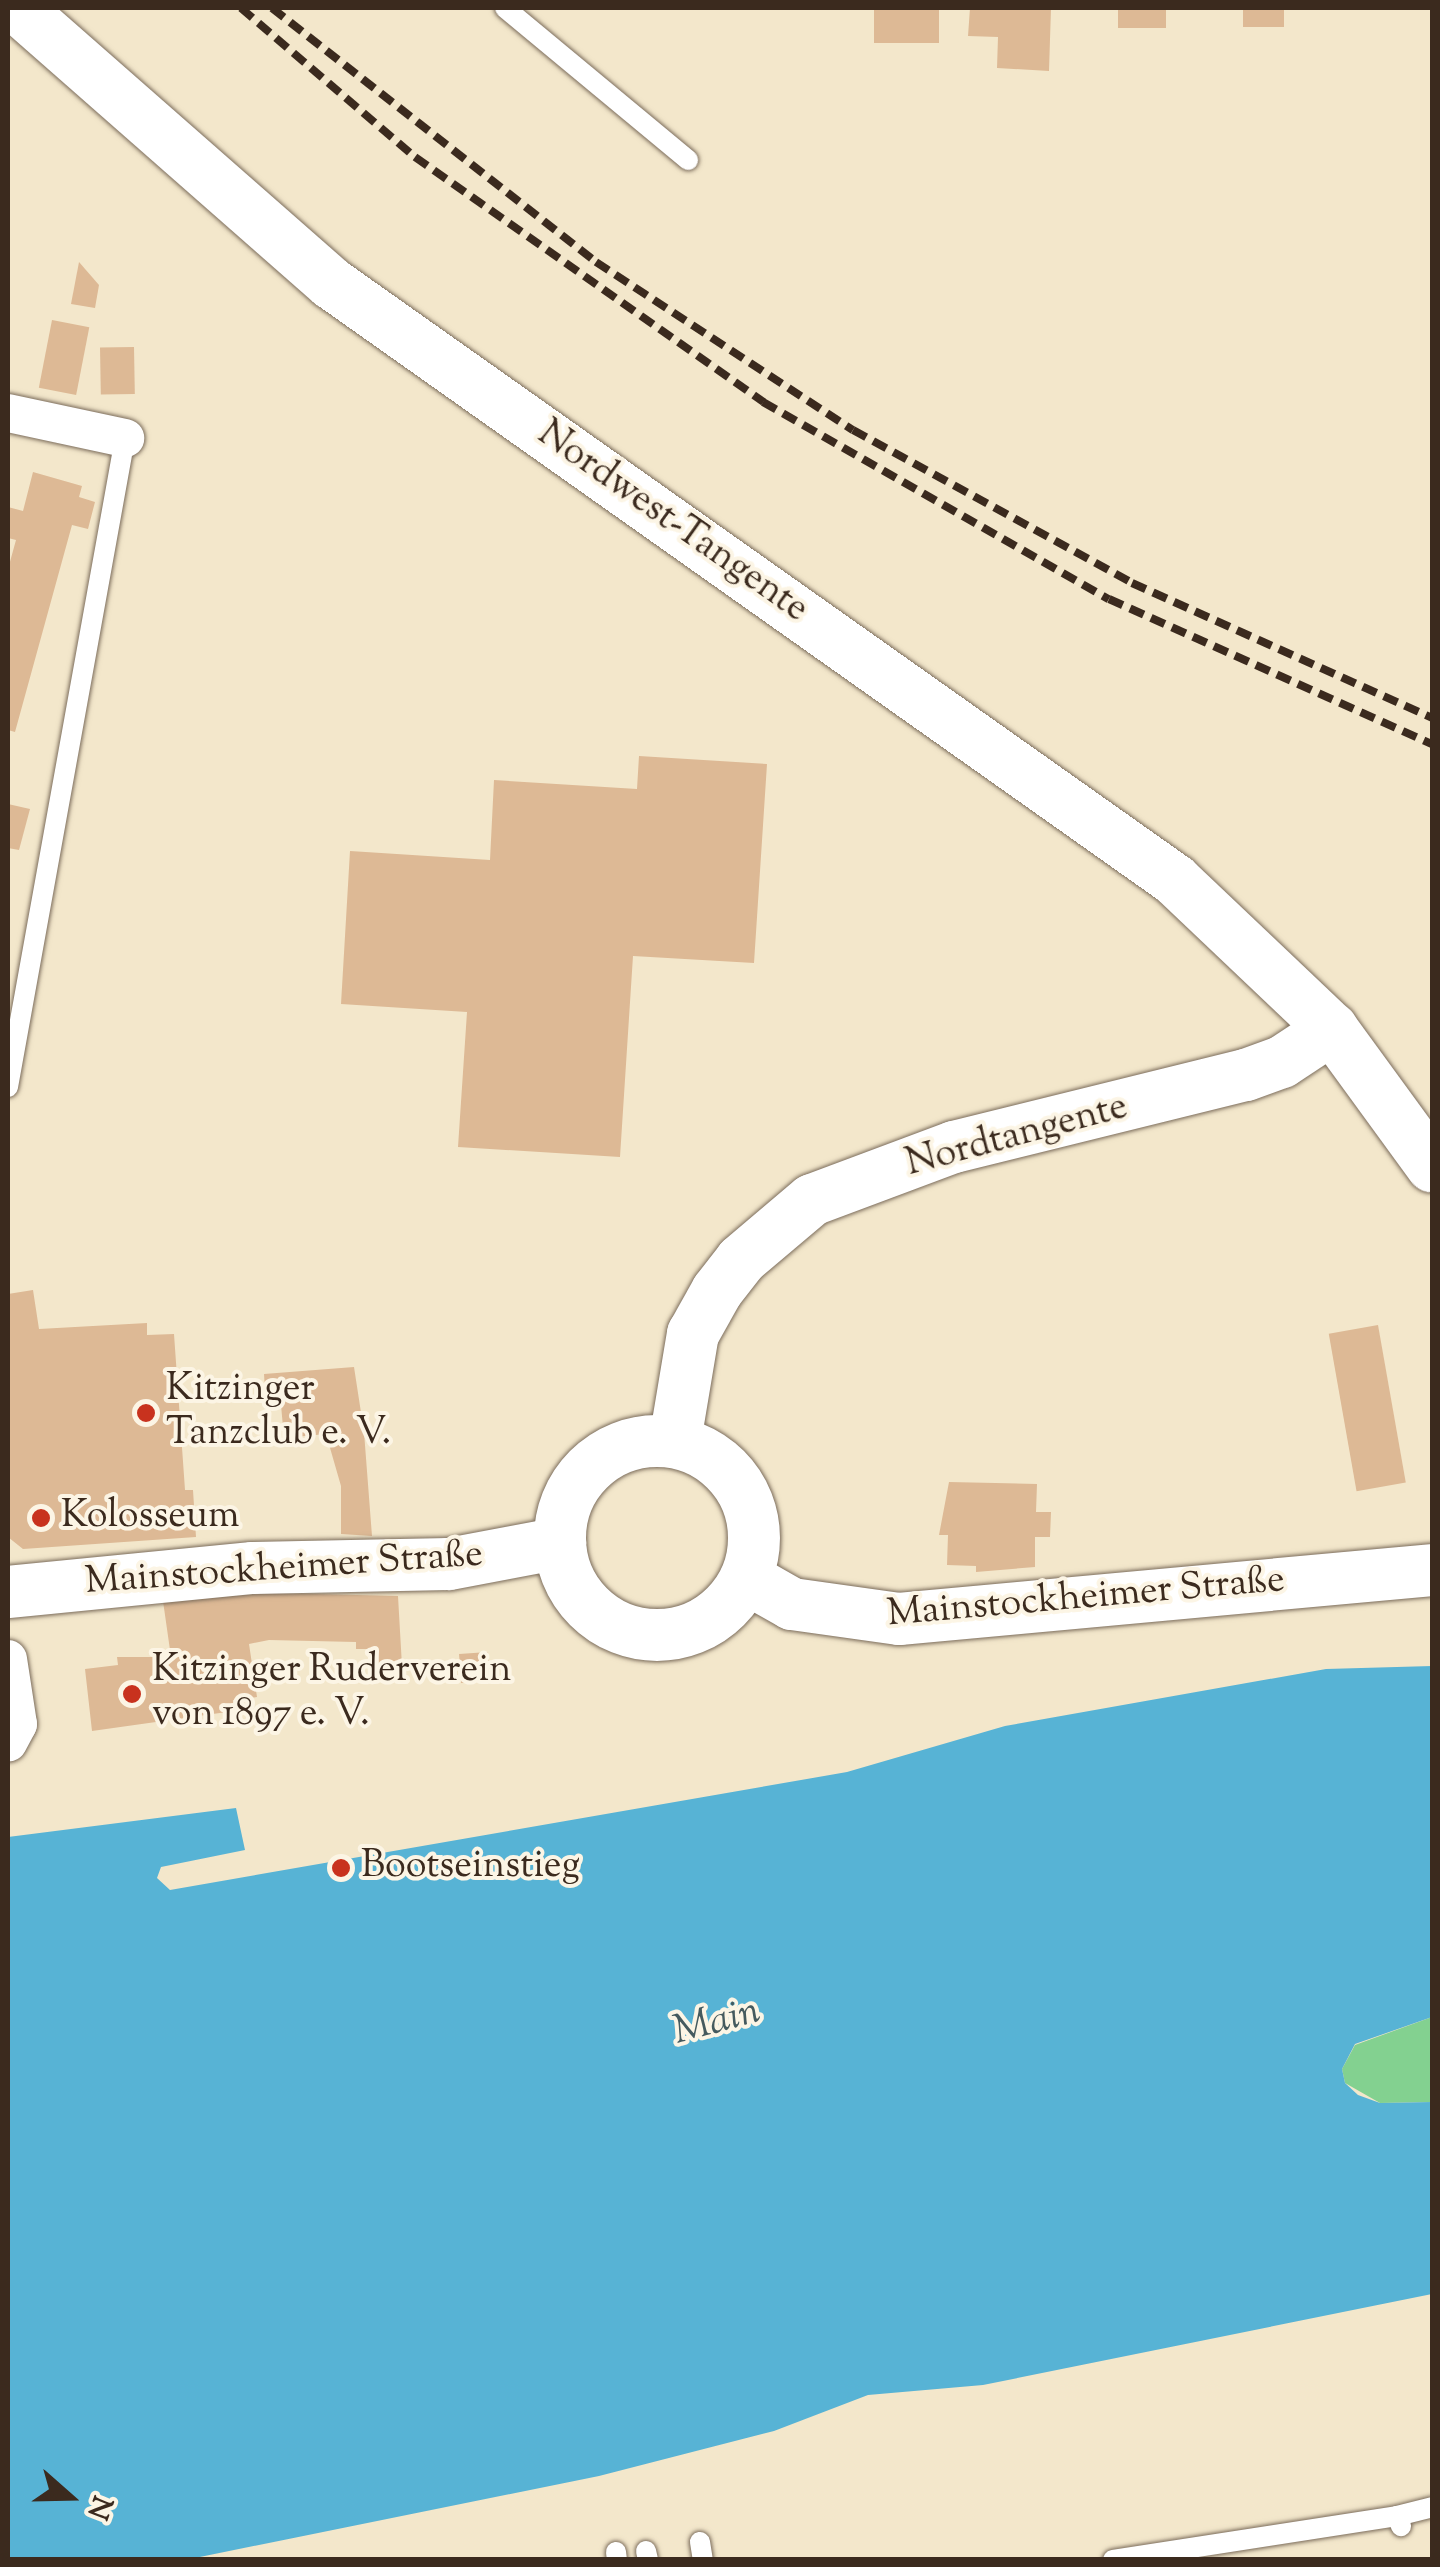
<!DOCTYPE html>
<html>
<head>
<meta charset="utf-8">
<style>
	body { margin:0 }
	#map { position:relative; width:1440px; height:2567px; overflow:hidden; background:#f3e7cb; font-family:"Sorts Mill Goudy",serif }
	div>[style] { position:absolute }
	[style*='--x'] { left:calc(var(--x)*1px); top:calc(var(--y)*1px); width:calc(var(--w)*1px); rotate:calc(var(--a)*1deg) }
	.green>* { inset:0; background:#83d190 }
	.water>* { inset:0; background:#57b3d5 }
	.building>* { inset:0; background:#ddb995; transform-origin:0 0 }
	.roads { filter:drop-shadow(0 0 2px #7b6c5b) drop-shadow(0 0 2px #7b6c5b) }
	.lane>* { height:20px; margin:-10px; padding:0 10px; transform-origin:10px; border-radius:10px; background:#fff }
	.street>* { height:38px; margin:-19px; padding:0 19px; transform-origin:19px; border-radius:19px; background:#fff }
	.secondary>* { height:52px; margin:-26px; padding:0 26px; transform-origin:26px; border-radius:26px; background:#fff }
	.secondary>.ring { margin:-26px; padding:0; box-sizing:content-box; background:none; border:52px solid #fff; border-radius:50% }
	.rail>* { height:8px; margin-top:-4px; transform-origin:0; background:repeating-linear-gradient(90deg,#3b2a1e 0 15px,transparent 0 23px) }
	.dots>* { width:28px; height:28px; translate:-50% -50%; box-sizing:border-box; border:5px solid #fcf5e5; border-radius:50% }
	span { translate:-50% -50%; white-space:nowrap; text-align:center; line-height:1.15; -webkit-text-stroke:8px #fcf5e5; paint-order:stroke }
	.street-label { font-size:38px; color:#3b2a1e }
	.poi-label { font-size:38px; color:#3b2a1e }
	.left { translate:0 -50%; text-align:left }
	.water-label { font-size:40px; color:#455a5e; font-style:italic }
	.frame { position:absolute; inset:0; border:10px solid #3b2a1e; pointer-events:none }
	.north { position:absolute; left:20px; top:2447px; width:100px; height:100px; -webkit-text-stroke:8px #fcf5e5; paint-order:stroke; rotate:110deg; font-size:28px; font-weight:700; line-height:40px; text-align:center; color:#3b2a1e }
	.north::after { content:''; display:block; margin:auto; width:35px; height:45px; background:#3b2a1e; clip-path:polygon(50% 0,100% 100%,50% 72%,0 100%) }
</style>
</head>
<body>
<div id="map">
	<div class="green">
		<div style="clip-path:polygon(1432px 2017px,1432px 2102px,1380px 2103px,1345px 2083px,1342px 2069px,1355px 2045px)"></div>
	</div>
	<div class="water">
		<div style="clip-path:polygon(1432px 1666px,1432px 2017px,1355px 2044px,1342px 2069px,1345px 2083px,1358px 2095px,1380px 2103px,1432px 2102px,1432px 2294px,983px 2385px,868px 2395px,774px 2431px,599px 2476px,190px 2559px,8px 2559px,8px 1837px,236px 1808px,245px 1850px,161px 1867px,157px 1878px,170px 1890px,847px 1772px,1005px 1726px,1326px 1669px)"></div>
	</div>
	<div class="building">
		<div style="left:874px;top:8px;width:65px;height:35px"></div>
		<div style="clip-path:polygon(970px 8px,1051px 8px,1049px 71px,997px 68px,998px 37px,968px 36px)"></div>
		<div style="left:1118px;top:8px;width:48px;height:20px"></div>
		<div style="left:1243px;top:8px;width:41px;height:19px"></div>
		<div style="clip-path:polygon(79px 262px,99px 285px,95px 308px,71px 304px)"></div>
		<div style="left:52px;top:320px;width:38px;height:69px;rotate:11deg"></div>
		<div style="left:134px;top:347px;width:47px;height:34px;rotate:89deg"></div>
		<div style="clip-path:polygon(33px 472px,82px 486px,79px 497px,95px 502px,88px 529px,72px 525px,15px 732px,8px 730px,8px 569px,16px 540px,8px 538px,8px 507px,23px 511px)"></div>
		<div style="clip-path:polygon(639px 756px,767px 764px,754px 963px,633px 956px,620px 1157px,458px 1147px,467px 1012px,341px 1004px,350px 851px,490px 860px,494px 780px,637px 789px)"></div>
		<div style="clip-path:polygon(8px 804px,30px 809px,19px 850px,8px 848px)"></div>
		<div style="clip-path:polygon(33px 1290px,39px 1329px,147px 1323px,147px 1335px,174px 1334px,185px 1490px,193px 1490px,196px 1537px,23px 1549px,8px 1537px,8px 1294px)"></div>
		<div style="left:1378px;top:1325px;width:160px;height:50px;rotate:80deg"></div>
		<div style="clip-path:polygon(354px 1367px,364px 1432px,372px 1536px,341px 1534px,341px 1486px,326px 1434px,284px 1438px,281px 1405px,266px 1406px,264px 1374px)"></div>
		<div style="clip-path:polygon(949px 1482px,1037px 1484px,1036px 1512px,1051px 1512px,1050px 1537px,1035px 1537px,1035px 1567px,976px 1572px,976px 1566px,947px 1565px,948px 1535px,939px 1535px)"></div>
		<div style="clip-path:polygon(273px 1593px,398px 1596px,402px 1666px,379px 1667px,378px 1649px,356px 1649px,356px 1642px,269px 1640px,249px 1644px,257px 1697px,233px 1700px,234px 1711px,92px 1731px,85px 1669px,118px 1665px,117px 1657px,171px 1657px,163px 1601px)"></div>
		<div style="left:488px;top:1652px;width:29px;height:29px;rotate:86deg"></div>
	</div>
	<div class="roads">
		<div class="lane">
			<div style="--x:505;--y:8;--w:238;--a:39.7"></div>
			<div style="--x:8;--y:1087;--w:659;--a:-79.78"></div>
			<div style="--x:1397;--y:2516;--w:36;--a:-14"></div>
			<div style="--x:700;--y:2542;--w:18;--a:81"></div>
			<div style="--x:646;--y:2551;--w:9;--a:77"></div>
			<div style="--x:616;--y:2552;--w:8;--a:83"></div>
			<div style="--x:1113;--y:2560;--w:287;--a:-8.8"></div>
			<div style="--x:1397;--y:2516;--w:11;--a:68"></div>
		</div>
		<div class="street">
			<div style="--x:8;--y:413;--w:120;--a:12.1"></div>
			<div style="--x:8;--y:1659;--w:66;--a:81.3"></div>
			<div style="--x:18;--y:1724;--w:21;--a:118"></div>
		</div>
		<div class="secondary">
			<div style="--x:18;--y:8;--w:417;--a:41.3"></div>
			<div style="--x:331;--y:283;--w:1034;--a:35.27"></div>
			<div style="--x:1175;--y:880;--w:216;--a:43.5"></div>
			<div style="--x:1332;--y:1029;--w:170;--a:53.9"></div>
			<div class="ring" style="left:560px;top:1441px;width:142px;height:142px"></div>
			<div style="--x:675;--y:1441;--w:109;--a:-80.5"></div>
			<div style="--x:693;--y:1334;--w:49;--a:-60.8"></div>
			<div style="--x:717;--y:1291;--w:39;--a:-52"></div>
			<div style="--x:741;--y:1260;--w:93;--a:-40.2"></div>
			<div style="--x:812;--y:1200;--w:152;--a:-20.5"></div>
			<div style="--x:954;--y:1147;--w:301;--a:-13.9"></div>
			<div style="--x:1246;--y:1075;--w:38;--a:-20"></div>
			<div style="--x:1282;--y:1062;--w:60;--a:-33.4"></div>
			<div style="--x:746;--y:1578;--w:53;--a:29.5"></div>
			<div style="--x:792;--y:1604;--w:108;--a:8"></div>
			<div style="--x:899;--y:1619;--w:535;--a:-5.25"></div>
			<div style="--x:8;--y:1592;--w:246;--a:-5.6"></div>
			<div style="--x:253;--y:1568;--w:196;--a:-1.2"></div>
			<div style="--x:449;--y:1564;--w:113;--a:-10.7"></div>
		</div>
	</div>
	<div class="rail">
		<div style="--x:241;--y:8;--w:229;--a:40.6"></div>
		<div style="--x:415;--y:157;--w:426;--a:35.1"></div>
		<div style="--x:763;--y:402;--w:398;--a:29.7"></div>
		<div style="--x:1109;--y:599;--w:354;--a:24.2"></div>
		<div style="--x:272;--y:8;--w:412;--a:38.1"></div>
		<div style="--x:596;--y:262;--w:307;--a:33.2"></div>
		<div style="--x:853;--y:430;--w:318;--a:28.7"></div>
		<div style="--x:1132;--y:583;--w:329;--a:24.2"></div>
	</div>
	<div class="dots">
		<div style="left:146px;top:1413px;background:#c8321e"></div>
		<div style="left:41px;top:1518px;background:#c8321e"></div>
		<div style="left:132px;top:1694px;background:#c8321e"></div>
		<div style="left:341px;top:1868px;background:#c8321e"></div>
	</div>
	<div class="street-label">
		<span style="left:672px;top:523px;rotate:35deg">Nordwest-Tangente</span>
		<span style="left:1017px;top:1137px;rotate:-15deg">Nordtangente</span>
		<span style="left:284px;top:1570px;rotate:-4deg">Mainstockheimer Straße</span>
		<span style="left:1086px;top:1599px;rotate:-5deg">Mainstockheimer Straße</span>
	</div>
	<div class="poi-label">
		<span class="left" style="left:166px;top:1413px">Kitzinger<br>Tanzclub e. V.</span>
		<span class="left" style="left:61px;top:1518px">Kolosseum</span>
		<span class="left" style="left:152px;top:1694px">Kitzinger Ruderverein<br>von 1897 e. V.</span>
		<span class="left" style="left:361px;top:1868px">Bootseinstieg</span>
	</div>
	<div class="water-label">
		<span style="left:717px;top:2023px;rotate:-15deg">Main</span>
	</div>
	<div class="frame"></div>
	<div class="north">N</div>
</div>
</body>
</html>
